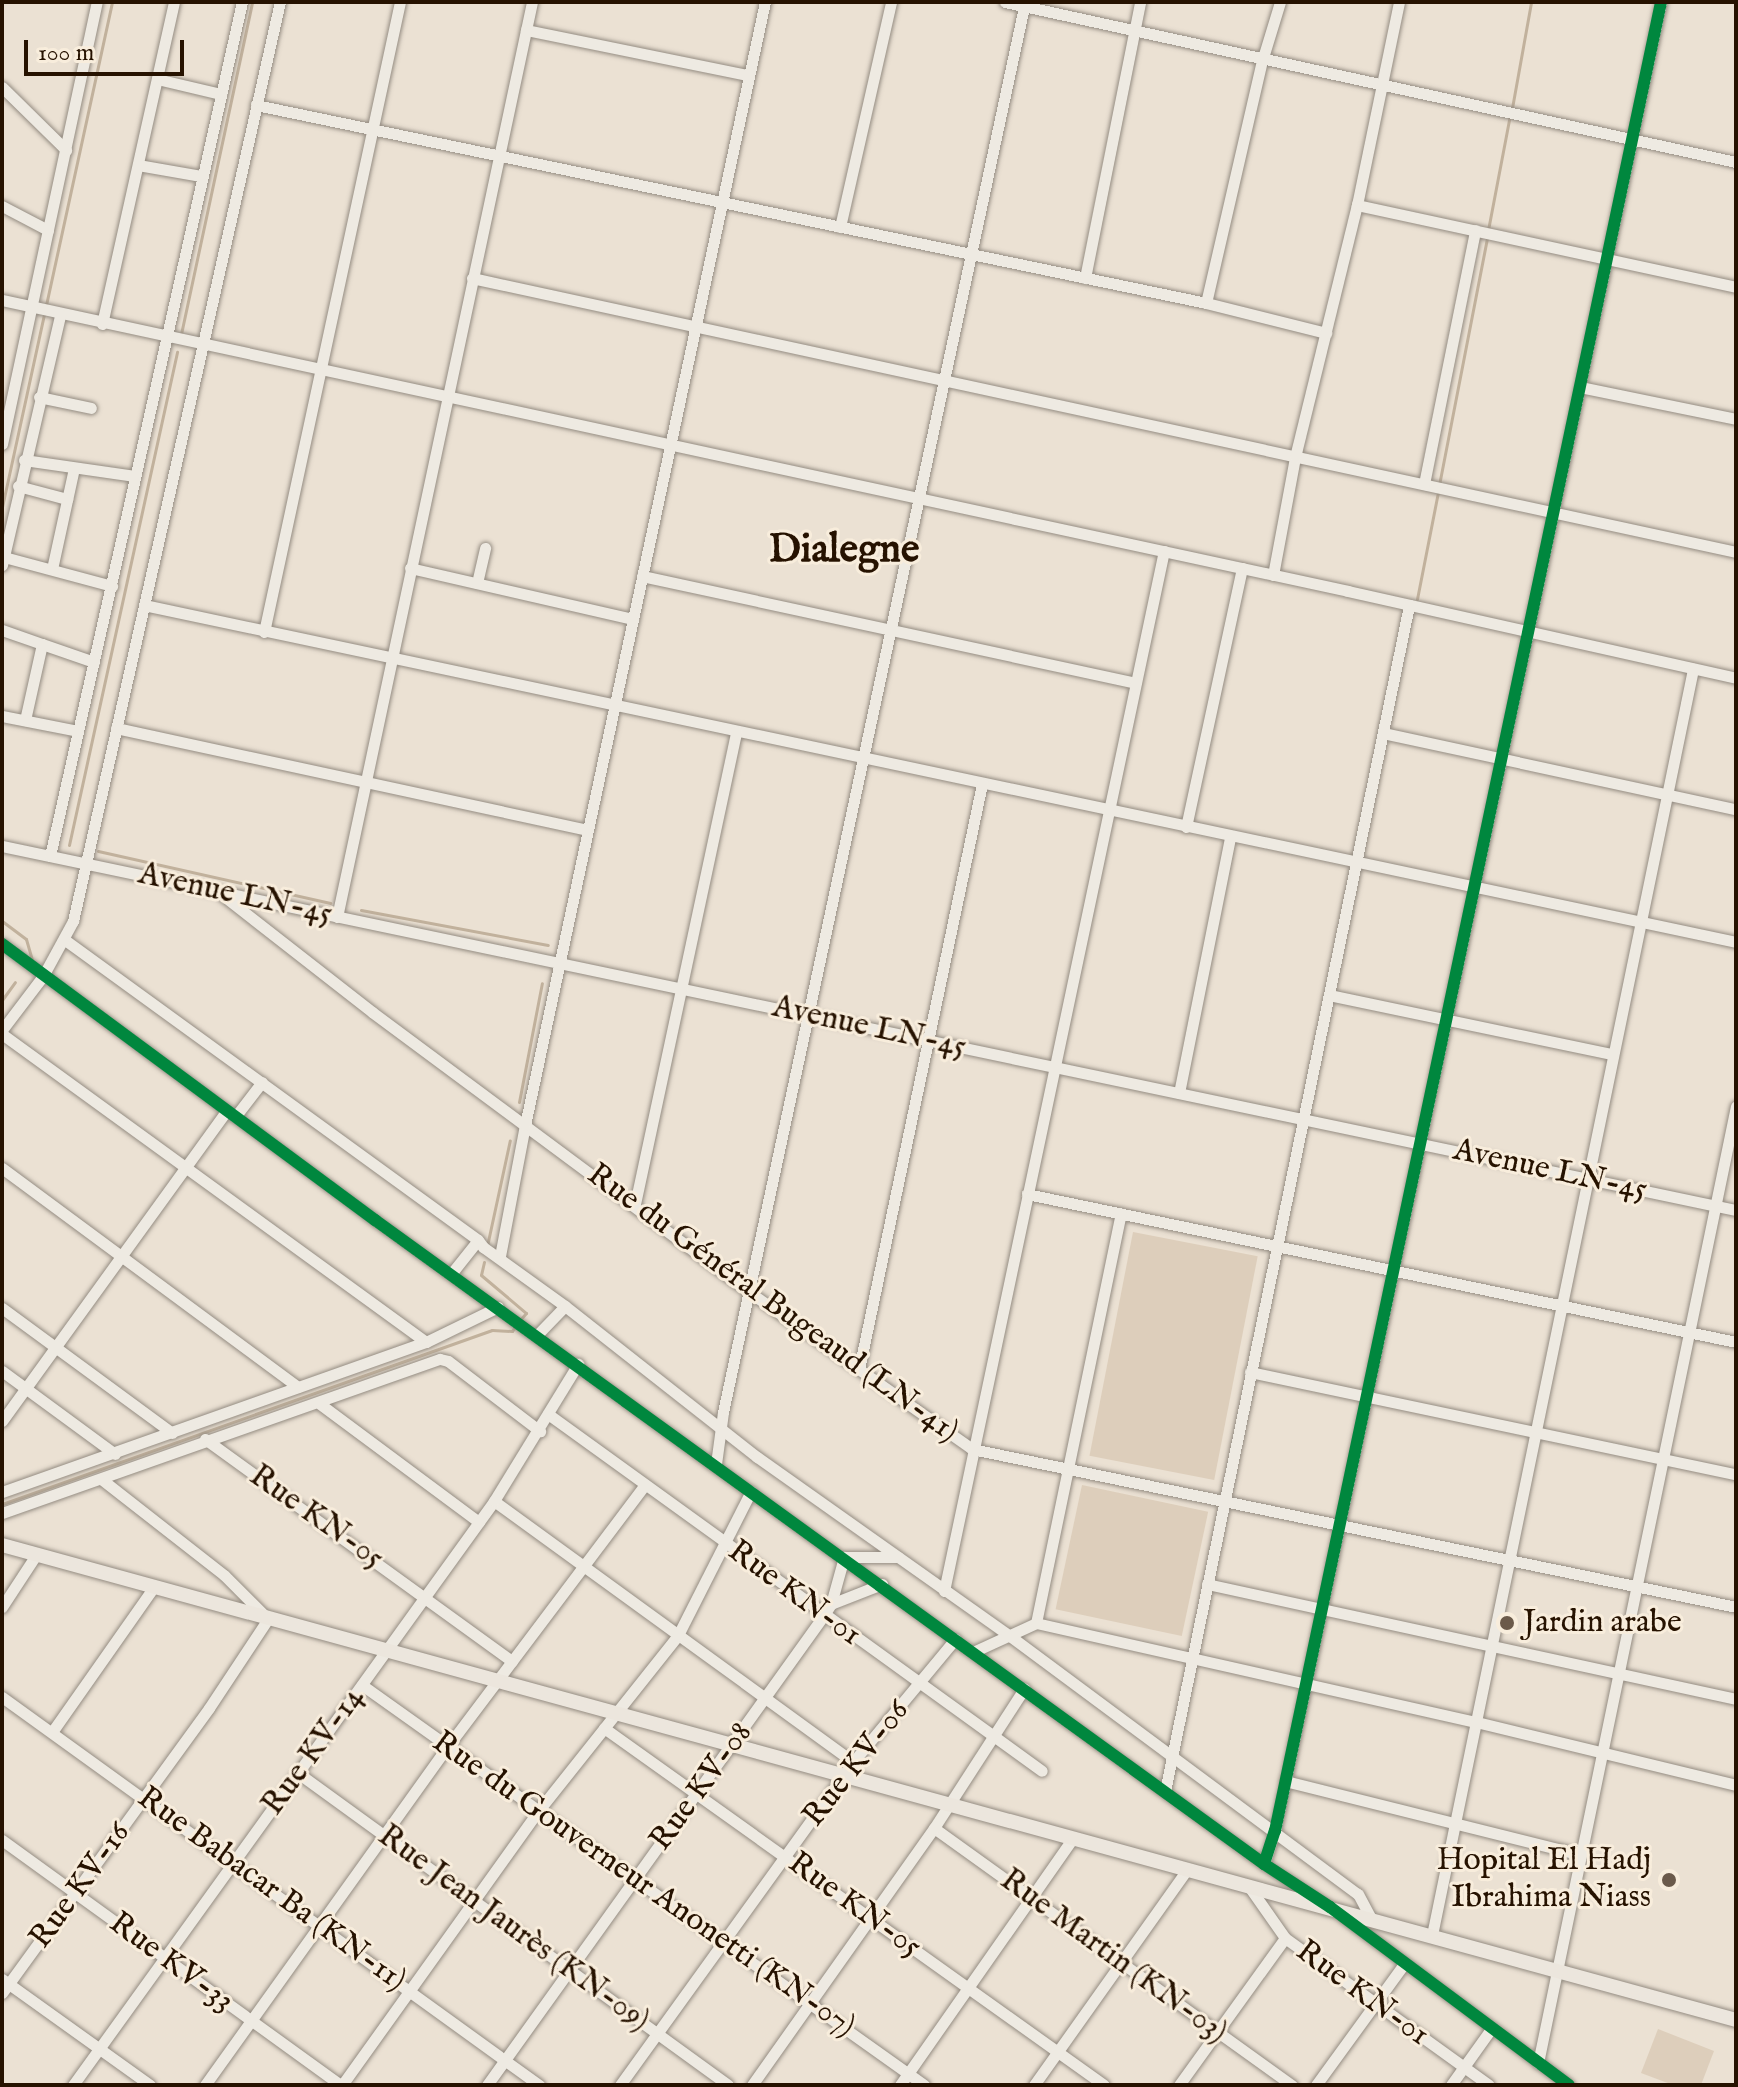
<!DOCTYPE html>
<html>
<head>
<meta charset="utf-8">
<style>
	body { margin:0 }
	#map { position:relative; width:1738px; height:2087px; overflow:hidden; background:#ebe1d3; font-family:"IM FELL English",serif }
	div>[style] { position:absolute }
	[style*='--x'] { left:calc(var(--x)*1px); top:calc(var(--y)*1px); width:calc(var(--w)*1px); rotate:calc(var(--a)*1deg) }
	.green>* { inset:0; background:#ddcebb; transform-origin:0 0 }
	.stream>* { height:3px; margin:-1.5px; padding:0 1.5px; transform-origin:1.5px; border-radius:1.5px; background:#c1b19c }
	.roads { filter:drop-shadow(0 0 2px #948c82) drop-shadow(0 0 2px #948c82) }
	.minor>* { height:11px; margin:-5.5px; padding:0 5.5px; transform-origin:5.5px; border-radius:5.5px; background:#eeeae2 }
	.major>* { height:14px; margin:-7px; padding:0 7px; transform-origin:7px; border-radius:7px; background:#ece6dd }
	.cycleway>* { height:12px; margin:-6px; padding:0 6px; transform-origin:6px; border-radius:6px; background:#00873e }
	.dots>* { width:22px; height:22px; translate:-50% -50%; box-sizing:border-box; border:4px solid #f8eddc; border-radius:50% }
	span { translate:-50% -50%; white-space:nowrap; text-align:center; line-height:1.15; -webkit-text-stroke:6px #f8eddc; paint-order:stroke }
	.street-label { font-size:32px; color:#261200 }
	.poi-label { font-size:32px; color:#261200 }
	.left { translate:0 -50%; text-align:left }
	.right { translate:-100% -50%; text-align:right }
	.district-label { font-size:40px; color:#261200; font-weight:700 }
	.frame { position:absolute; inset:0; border:4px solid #261200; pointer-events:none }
	.scale { position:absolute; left:24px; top:40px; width:160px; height:36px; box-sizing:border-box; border:4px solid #261200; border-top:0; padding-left:10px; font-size:24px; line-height:28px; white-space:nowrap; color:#261200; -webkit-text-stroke:6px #f8eddc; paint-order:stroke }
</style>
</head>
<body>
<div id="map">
	<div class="green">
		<div style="left:1133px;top:1232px;width:127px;height:228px;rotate:11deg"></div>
		<div style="left:1082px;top:1485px;width:129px;height:127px;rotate:12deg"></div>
		<div style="clip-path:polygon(1658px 2029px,1714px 2051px,1701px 2085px,1673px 2085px,1641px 2073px)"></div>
	</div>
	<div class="stream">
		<div style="--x:1512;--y:108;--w:108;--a:-79.8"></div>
		<div style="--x:1488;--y:230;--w:117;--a:-79.2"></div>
		<div style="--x:181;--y:334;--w:340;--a:-77.9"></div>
		<div style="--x:1439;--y:485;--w:253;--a:-79"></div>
		<div style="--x:2;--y:507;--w:517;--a:-77.71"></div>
		<div style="--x:1417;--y:599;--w:109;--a:-78.9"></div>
		<div style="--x:69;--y:845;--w:505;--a:-77.64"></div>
		<div style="--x:98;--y:851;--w:238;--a:12.6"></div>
		<div style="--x:361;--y:910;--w:190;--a:10.6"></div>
		<div style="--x:2;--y:921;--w:30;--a:37"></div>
		<div style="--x:26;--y:939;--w:22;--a:74"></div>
		<div style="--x:2;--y:1000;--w:22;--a:-54"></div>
		<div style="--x:519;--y:1102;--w:121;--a:-79.1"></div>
		<div style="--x:487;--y:1246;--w:108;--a:-77.8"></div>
		<div style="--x:484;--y:1262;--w:13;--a:103"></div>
		<div style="--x:481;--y:1275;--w:59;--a:40.2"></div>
		<div style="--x:526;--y:1313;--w:11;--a:131"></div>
		<div style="--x:2;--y:1504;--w:520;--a:-19.55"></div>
		<div style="--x:492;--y:1330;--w:20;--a:3"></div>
		<div style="--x:512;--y:1331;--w:5;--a:-53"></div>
	</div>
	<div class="roads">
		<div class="minor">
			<div style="--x:1005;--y:2;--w:748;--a:12.35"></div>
			<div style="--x:526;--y:30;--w:227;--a:11.5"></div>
			<div style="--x:157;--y:79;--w:66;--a:13.2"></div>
			<div style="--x:2;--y:87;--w:90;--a:44.5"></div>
			<div style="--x:256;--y:105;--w:970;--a:11.77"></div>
			<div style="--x:1206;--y:303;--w:124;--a:14"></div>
			<div style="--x:138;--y:165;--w:64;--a:9.9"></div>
			<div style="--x:1357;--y:205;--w:388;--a:12.2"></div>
			<div style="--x:2;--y:206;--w:52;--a:27.6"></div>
			<div style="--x:840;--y:227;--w:231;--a:-77.2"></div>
			<div style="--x:472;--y:278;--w:1293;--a:12.23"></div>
			<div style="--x:1085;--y:278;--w:281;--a:-78.7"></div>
			<div style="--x:2;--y:300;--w:1377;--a:12.2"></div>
			<div style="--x:1348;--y:591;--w:398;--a:12.6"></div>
			<div style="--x:1206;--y:303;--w:248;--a:-77"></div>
			<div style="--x:1262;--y:61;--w:62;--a:-73"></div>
			<div style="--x:102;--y:324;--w:330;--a:-77.4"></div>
			<div style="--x:1580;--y:387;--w:159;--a:11.6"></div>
			<div style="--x:39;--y:397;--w:53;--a:11.9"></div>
			<div style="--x:2;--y:444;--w:452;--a:-77.9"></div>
			<div style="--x:24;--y:460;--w:112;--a:8.2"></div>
			<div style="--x:1424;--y:484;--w:259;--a:-78.6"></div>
			<div style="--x:18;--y:486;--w:51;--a:14.9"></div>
			<div style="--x:4;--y:557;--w:112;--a:15"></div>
			<div style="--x:2;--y:565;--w:257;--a:-76.9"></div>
			<div style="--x:410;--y:568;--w:229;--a:12.9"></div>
			<div style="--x:52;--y:569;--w:103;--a:-77.7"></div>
			<div style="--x:1273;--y:575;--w:120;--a:-79.4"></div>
			<div style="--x:1295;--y:457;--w:260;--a:-76.2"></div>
			<div style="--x:1357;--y:205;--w:207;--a:-78.3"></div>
			<div style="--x:642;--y:576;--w:505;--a:12.22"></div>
			<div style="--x:477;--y:583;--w:36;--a:-77"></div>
			<div style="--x:144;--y:605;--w:1627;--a:11.95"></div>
			<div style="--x:2;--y:630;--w:42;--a:19.3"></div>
			<div style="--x:42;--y:644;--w:78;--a:102.6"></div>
			<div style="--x:264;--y:632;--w:645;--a:-77.82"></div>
			<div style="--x:42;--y:644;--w:55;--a:19.1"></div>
			<div style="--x:2;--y:716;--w:77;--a:11.2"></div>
			<div style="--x:116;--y:728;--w:482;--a:12.2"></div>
			<div style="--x:1383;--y:733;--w:361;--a:12.2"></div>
			<div style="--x:1186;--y:827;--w:265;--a:-77.8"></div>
			<div style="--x:2;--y:846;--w:1772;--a:11.86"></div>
			<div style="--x:50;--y:856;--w:875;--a:-77.33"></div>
			<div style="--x:221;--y:894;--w:192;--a:38"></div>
			<div style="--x:372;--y:1012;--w:470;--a:36.6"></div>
			<div style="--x:749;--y:1292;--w:273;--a:35.1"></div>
			<div style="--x:972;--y:1449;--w:780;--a:11.68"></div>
			<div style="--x:337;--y:917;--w:936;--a:-77.97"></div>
			<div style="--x:65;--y:940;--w:510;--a:35.99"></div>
			<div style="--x:2;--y:944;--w:464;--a:36.5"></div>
			<div style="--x:375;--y:1220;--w:1098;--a:35.92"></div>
			<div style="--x:1264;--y:1864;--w:79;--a:33.1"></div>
			<div style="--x:1330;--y:1907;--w:298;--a:36.7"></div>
			<div style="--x:1329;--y:995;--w:289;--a:11.8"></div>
			<div style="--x:2;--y:1030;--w:68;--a:-52.8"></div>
			<div style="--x:43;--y:976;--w:63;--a:-61.4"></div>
			<div style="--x:73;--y:921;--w:942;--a:-77.31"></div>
			<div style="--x:2;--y:1034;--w:524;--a:36"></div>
			<div style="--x:1179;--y:1093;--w:261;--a:-78.7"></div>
			<div style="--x:235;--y:1117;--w:44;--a:-52.4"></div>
			<div style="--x:2;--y:1168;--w:368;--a:36.5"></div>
			<div style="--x:1027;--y:1194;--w:724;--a:11.79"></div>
			<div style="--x:635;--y:1204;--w:483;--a:-77.9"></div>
			<div style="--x:500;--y:1256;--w:133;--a:-79.2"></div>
			<div style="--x:525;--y:1125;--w:1148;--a:-77.94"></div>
			<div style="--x:451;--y:1274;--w:43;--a:-51.5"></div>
			<div style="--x:478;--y:1240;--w:9;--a:54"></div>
			<div style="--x:483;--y:1247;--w:101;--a:35.7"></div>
			<div style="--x:2;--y:1308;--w:211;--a:36.3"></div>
			<div style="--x:537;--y:1335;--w:40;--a:-46"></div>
			<div style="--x:565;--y:1306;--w:244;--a:38.2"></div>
			<div style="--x:757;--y:1457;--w:310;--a:35.3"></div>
			<div style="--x:1010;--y:1636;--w:433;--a:36.6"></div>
			<div style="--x:1358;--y:1894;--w:30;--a:62"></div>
			<div style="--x:859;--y:1369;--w:598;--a:-78.13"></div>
			<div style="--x:2;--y:1371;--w:140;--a:36.3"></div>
			<div style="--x:1250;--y:1372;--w:497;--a:11.9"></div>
			<div style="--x:320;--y:1404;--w:198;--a:36.6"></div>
			<div style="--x:548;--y:1414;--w:609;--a:35.85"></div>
			<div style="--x:2;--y:1421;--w:382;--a:-54.1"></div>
			<div style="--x:205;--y:1439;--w:379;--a:35.9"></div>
			<div style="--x:716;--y:1464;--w:52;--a:-82.3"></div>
			<div style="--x:723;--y:1412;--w:1442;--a:-77.91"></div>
			<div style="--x:2;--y:1492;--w:450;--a:-19.5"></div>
			<div style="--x:426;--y:1342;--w:80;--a:-25.9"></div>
			<div style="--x:494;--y:1501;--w:444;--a:36"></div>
			<div style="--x:2;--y:1513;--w:464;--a:-19.4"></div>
			<div style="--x:440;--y:1359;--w:8;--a:14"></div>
			<div style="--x:448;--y:1361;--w:116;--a:37.3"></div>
			<div style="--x:1207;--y:1584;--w:541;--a:12.26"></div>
			<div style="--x:944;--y:1591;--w:1063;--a:-78.06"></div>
			<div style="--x:831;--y:1604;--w:55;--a:-21.4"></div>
			<div style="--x:2;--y:1607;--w:62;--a:-56.8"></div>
			<div style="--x:1036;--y:1623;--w:451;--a:12.7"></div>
			<div style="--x:1476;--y:1722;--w:268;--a:13.6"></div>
			<div style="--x:973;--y:1652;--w:69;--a:-24.7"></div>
			<div style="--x:1036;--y:1623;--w:418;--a:-78.3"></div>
			<div style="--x:362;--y:1685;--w:690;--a:35.44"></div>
			<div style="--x:2;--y:1697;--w:663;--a:35.85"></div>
			<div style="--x:604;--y:1728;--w:614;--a:35.53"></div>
			<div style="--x:52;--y:1732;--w:177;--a:-54.9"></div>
			<div style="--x:298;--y:1773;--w:531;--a:35.96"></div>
			<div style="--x:1285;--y:1781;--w:305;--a:14"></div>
			<div style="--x:1165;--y:1791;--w:1211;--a:-78.37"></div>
			<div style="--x:934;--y:1828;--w:441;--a:35.7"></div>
			<div style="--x:2;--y:1840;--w:417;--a:35.9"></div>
			<div style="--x:1264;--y:1864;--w:35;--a:-72"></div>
			<div style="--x:1275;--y:1831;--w:1869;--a:-78.08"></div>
			<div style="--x:1250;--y:1888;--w:61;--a:55"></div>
			<div style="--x:1285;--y:1938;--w:251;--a:35.8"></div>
			<div style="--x:1432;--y:1935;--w:1293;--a:-78.35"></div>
			<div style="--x:2;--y:1979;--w:182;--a:35.6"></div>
			<div style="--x:2;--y:1993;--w:352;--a:-54"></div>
			<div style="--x:209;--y:1708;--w:107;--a:-56.5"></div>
			<div style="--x:268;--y:1619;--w:62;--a:-135"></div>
			<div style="--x:224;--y:1575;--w:156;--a:-142"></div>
			<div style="--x:1538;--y:2063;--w:977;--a:-78.31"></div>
			<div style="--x:73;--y:2085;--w:720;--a:-54.21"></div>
			<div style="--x:494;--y:1501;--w:161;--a:-58.5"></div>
			<div style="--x:205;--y:2085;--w:417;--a:-54.4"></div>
			<div style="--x:448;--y:1746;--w:327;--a:-53"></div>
			<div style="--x:342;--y:2085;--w:338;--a:-54.4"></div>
			<div style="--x:539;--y:1810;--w:223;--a:-51.5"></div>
			<div style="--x:678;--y:1635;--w:161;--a:-63.1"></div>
			<div style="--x:487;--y:2085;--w:578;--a:-54.36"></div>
			<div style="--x:824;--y:1615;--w:13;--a:-58"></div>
			<div style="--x:831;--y:1604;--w:49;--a:-74.5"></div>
			<div style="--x:844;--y:1557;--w:54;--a:0"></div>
			<div style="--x:620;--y:2085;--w:398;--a:-54.2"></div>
			<div style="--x:853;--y:1762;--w:160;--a:-50.3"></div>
			<div style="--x:752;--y:2085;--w:315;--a:-54.7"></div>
			<div style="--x:934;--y:1828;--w:166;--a:-57.1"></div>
			<div style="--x:900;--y:2085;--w:300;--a:-55"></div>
			<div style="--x:1034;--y:2085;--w:262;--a:-54.6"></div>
			<div style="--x:1179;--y:2085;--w:181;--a:-54.2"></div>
			<div style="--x:1316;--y:2085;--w:150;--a:-54"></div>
			<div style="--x:1451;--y:2085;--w:69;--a:-54.5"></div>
		</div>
		<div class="major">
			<div style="--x:2;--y:1545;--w:1798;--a:15.32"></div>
		</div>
	</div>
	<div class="cycleway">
		<div style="--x:2;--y:944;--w:464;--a:36.5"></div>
		<div style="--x:375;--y:1220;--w:1098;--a:35.92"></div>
		<div style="--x:1264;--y:1864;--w:79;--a:33.1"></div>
		<div style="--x:1330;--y:1907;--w:298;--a:36.7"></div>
		<div style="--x:1264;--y:1864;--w:35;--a:-72"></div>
		<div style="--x:1275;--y:1831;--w:1869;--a:-78.08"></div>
	</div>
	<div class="dots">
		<div style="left:1507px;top:1623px;background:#6b5a4a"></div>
		<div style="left:1669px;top:1880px;background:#6b5a4a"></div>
	</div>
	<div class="street-label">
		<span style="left:235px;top:895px;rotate:12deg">Avenue LN-45</span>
		<span style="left:869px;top:1028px;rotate:12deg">Avenue LN-45</span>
		<span style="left:1550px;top:1171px;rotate:12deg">Avenue LN-45</span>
		<span style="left:772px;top:1304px;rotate:36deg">Rue du Général Bugeaud (LN-41)</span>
		<span style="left:316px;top:1518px;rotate:35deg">Rue KN-05</span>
		<span style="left:794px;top:1594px;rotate:36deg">Rue KN-01</span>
		<span style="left:314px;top:1752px;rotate:-54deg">Rue KV-14</span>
		<span style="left:857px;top:1764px;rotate:-52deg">Rue KV-06</span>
		<span style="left:702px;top:1787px;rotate:-54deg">Rue KV-08</span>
		<span style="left:643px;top:1885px;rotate:35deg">Rue du Gouverneur Anonetti (KN-07)</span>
		<span style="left:81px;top:1886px;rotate:-54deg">Rue KV-16</span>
		<span style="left:271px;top:1890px;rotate:36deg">Rue Babacar Ba (KN-11)</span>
		<span style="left:854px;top:1906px;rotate:36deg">Rue KN-05</span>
		<span style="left:513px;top:1929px;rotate:36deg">Rue Jean Jaurès (KN-09)</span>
		<span style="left:1113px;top:1957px;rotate:36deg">Rue Martin (KN-03)</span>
		<span style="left:171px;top:1963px;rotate:36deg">Rue KV-33</span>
		<span style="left:1362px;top:1994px;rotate:36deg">Rue KN-01</span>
	</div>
	<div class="poi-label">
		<span class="left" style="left:1523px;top:1623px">Jardin arabe</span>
		<span class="right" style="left:1651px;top:1880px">Hopital El Hadj<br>Ibrahima Niass</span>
	</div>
	<div class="district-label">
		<span style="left:844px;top:551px">Dialegne</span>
	</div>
	<div class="frame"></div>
	<div class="scale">100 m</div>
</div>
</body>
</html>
